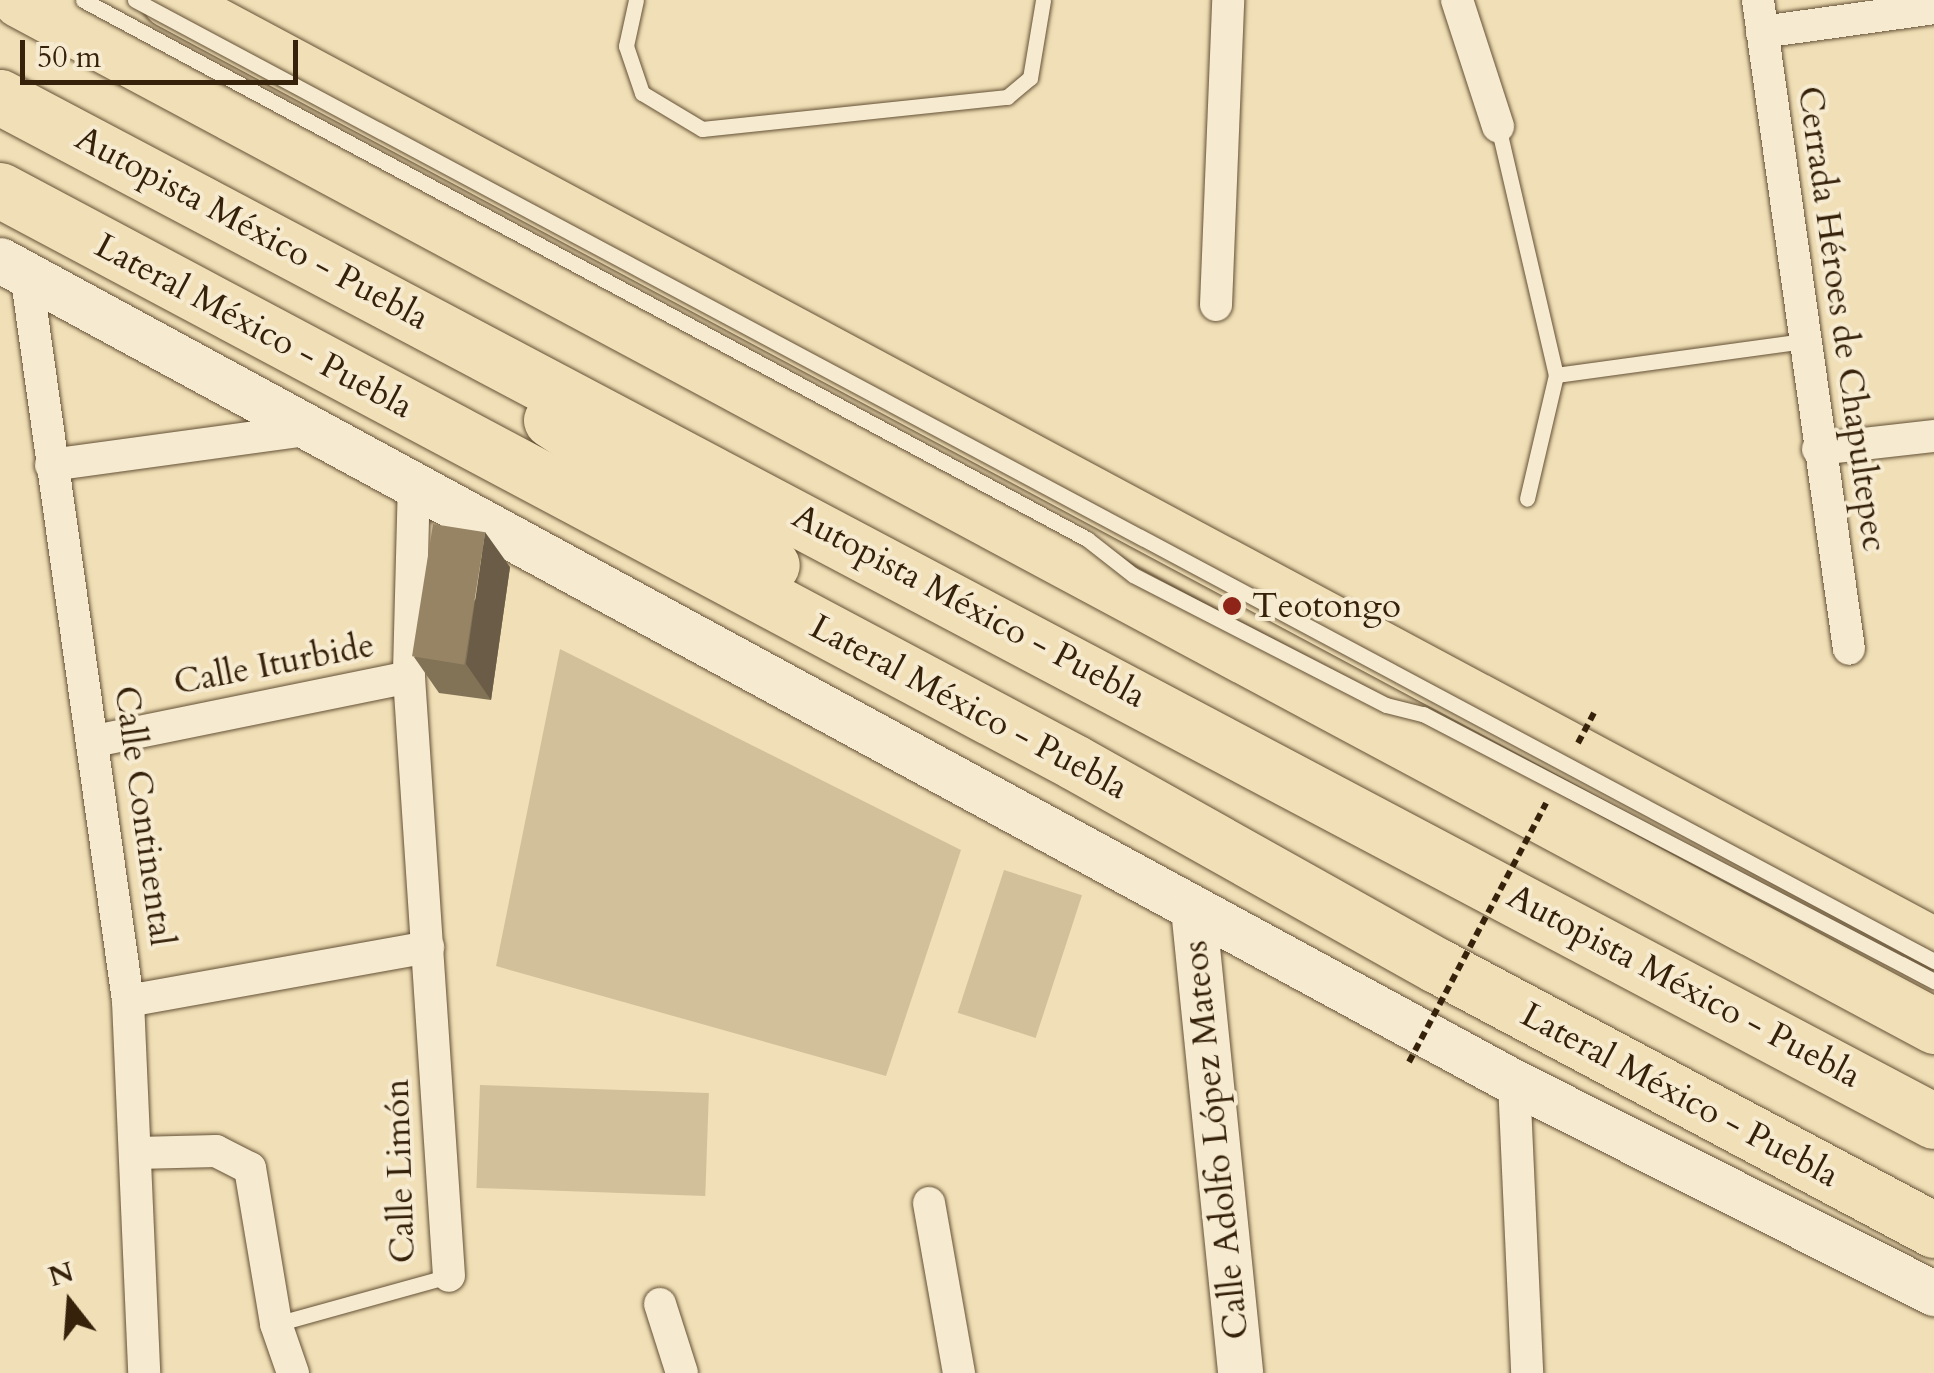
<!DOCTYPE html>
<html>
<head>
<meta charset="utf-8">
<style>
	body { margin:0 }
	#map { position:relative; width:1934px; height:1373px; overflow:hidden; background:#f1e0b7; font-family:Cardo,serif }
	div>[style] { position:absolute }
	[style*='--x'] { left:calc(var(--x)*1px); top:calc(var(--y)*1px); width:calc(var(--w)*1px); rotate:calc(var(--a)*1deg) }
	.green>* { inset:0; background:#d1c09a; transform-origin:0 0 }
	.roads { filter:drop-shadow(0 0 2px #655136) drop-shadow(0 0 2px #655136) }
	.lane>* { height:15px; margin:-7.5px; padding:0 7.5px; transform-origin:7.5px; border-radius:7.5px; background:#f6ebd0 }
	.street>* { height:32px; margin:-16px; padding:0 16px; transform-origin:16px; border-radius:16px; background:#f6ebd0 }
	.secondary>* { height:45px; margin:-22.5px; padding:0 22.5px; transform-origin:22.5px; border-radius:22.5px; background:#f6ebd0 }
	.highway>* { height:55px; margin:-27.5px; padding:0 27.5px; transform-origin:27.5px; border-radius:27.5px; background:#f1e0b7 }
	.path-bridge>* { height:6px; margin-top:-3px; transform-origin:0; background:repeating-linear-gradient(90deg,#36210b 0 8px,transparent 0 13px) }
	.bridges { filter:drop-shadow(0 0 2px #655136) drop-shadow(0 0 2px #655136) }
	.lane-bridge>* { height:15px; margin:-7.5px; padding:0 7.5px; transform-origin:7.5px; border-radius:7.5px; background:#f6ebd0 }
	.wall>* { inset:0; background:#827256 }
	.shaded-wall>* { inset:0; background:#6a5c46 }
	.building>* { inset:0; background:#978464; transform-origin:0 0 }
	.dots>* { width:28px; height:28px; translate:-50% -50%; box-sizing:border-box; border:5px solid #f6ebd0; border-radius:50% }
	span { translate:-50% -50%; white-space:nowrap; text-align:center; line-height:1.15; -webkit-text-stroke:8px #f6ebd0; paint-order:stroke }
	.street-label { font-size:35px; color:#36210b }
	.poi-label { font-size:35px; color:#36210b }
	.left { translate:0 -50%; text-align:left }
	.north { position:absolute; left:20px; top:1253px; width:100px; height:100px; -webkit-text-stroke:8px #f6ebd0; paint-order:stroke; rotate:343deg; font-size:28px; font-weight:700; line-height:40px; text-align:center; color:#36210b }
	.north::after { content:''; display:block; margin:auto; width:35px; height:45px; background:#36210b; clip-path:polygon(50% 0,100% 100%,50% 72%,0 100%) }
	.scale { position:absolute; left:20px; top:40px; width:278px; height:45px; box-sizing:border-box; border:5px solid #36210b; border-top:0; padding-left:12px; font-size:30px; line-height:35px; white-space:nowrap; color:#36210b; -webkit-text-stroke:8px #f6ebd0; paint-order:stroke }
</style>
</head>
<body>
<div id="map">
	<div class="green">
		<div style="clip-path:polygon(560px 649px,961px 850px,886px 1076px,496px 966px)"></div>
		<div style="left:1004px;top:870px;width:82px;height:150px;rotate:18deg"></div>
		<div style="left:480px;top:1085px;width:229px;height:103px;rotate:2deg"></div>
	</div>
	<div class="roads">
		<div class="lane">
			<div style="--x:636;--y:0;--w:47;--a:102.3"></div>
			<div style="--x:626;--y:46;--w:50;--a:71.2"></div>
			<div style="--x:642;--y:93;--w:70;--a:31"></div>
			<div style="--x:702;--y:129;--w:307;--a:-6"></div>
			<div style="--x:1007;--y:97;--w:30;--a:-40"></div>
			<div style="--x:1030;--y:78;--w:79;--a:-80.5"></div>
			<div style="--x:1498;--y:126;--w:256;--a:76.9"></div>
			<div style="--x:1556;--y:375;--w:127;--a:103.2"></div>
			<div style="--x:1556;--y:375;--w:250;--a:-7.8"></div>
			<div style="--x:276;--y:1324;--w:180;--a:-15.5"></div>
		</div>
		<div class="street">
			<div style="--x:1457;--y:0;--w:133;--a:72"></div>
			<div style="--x:1758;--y:0;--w:655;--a:82.02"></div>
			<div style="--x:1762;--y:32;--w:174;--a:-7.9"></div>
			<div style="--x:26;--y:273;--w:735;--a:82.02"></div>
			<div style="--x:128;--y:1001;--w:372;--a:87.5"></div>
			<div style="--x:1216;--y:305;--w:305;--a:-87.7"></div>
			<div style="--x:1818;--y:449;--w:117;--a:-6.4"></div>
			<div style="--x:51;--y:465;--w:266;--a:-7.8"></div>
			<div style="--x:414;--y:481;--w:196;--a:91.5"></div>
			<div style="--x:409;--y:677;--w:600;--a:86.18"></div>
			<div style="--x:95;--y:741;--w:320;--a:-11.5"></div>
			<div style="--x:128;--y:1001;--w:305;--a:-10.2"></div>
			<div style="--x:1514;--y:1082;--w:291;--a:87.4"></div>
			<div style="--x:137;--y:1153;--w:79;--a:-1.5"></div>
			<div style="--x:216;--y:1151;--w:38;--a:27"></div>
			<div style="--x:250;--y:1168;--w:158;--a:80.5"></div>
			<div style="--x:276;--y:1324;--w:52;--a:70.9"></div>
			<div style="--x:929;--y:1203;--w:173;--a:80"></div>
			<div style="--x:660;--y:1304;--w:72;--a:72.3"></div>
		</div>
		<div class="secondary">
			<div style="--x:0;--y:260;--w:1723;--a:28.5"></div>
			<div style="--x:1514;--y:1082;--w:470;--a:26.7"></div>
			<div style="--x:1193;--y:908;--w:467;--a:84.2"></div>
		</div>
		<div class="highway">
			<div style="--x:20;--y:0;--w:2172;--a:28.19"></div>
			<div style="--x:169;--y:0;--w:2002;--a:28.17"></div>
			<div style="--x:0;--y:97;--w:2188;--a:27.9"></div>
			<div style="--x:0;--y:190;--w:1217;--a:28.04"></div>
			<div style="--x:1074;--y:762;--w:417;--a:29.3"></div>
			<div style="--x:1438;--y:966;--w:562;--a:28.02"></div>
			<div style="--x:551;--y:420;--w:264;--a:33.3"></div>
		</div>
	</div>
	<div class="path-bridge">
		<div style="--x:1578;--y:743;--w:38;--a:-62"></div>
		<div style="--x:1409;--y:1062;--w:293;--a:-62.1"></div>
	</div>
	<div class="bridges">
		<div class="lane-bridge">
			<div style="--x:83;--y:0;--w:1140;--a:28.23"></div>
			<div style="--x:1087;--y:539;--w:58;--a:38"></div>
			<div style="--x:1133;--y:575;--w:284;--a:27.2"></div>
			<div style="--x:1386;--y:705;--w:38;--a:14"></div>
			<div style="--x:1423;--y:714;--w:577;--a:27.59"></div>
			<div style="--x:135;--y:0;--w:2040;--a:28.11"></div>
		</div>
	</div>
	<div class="wall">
		<div style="clip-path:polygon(510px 567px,491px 700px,439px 693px,414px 657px)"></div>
	</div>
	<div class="shaded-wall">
		<div style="clip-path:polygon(485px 532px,510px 567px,491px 700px,466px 664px)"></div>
	</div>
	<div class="building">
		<div style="left:433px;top:524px;width:53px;height:134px;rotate:9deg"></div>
	</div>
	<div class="dots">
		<div style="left:1232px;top:606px;background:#8f2418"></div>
	</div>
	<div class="street-label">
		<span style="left:252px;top:228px;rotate:28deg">Autopista México - Puebla</span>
		<span style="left:1842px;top:319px;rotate:82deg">Cerrada Héroes de Chapultepec</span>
		<span style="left:254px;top:326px;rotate:28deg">Lateral México - Puebla</span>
		<span style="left:969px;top:606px;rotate:28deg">Autopista México - Puebla</span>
		<span style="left:274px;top:664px;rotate:-11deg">Calle Iturbide</span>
		<span style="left:969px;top:707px;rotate:28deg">Lateral México - Puebla</span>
		<span style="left:144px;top:816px;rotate:82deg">Calle Continental</span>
		<span style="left:1684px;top:986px;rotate:28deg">Autopista México - Puebla</span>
		<span style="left:1680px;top:1095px;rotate:28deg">Lateral México - Puebla</span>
		<span style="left:1216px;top:1140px;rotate:-96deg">Calle Adolfo López Mateos</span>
		<span style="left:400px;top:1171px;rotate:-92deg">Calle Limón</span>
	</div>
	<div class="poi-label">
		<span class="left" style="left:1252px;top:606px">Teotongo</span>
	</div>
	<div class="north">N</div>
	<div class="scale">50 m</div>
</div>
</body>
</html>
